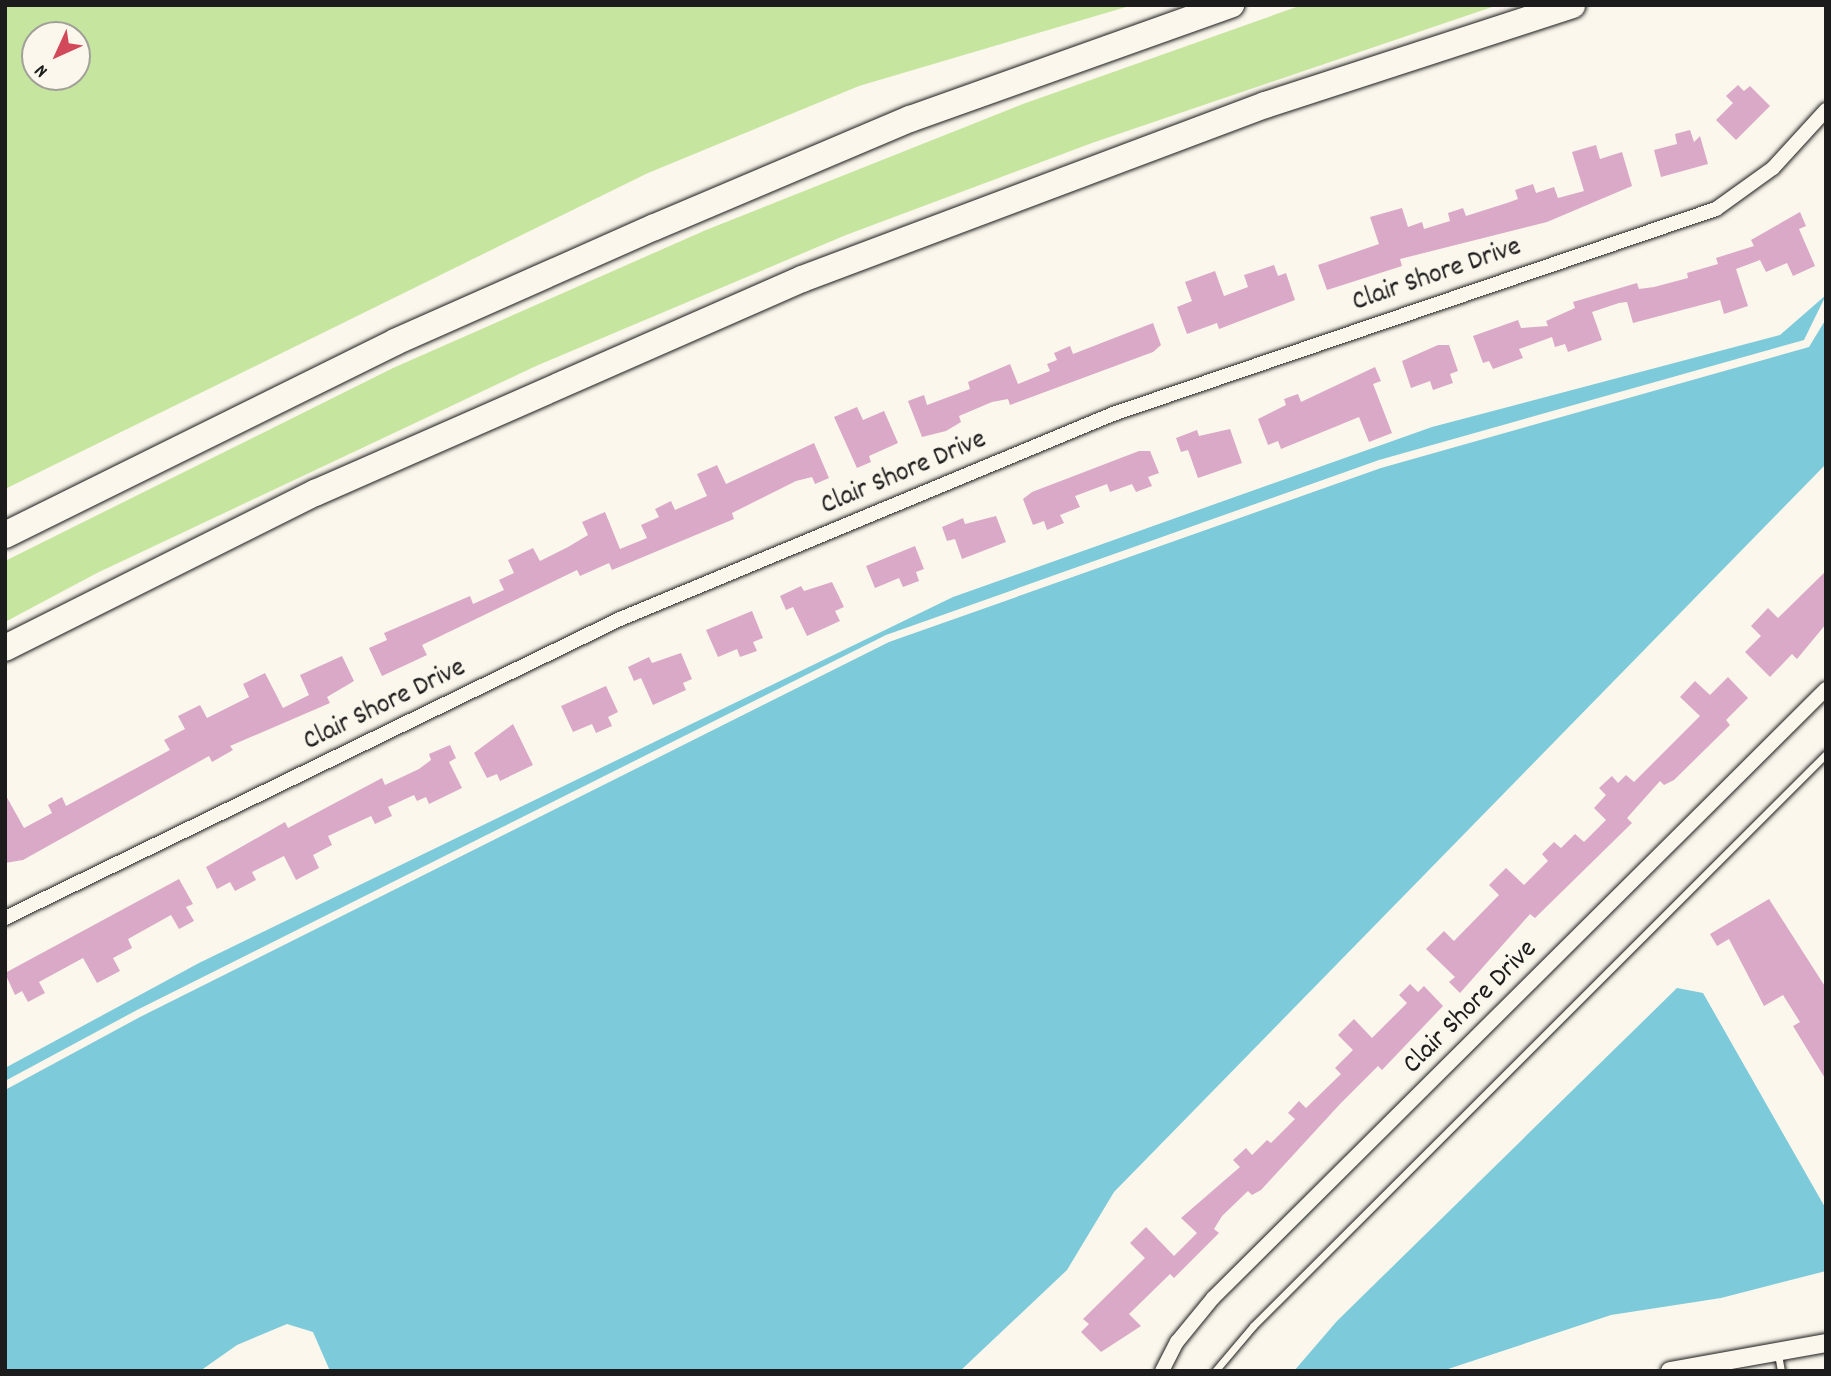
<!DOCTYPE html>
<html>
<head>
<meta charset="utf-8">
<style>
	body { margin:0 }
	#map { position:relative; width:1831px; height:1376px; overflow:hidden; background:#fbf7ec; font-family:Dekko,sans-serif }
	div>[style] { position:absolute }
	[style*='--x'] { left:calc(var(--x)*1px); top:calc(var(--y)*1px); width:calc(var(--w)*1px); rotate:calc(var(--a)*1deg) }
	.green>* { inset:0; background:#c6e69f }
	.water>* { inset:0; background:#7ccada }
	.building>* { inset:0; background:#daa9c7 }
	.roads { filter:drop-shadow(0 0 2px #1c1c1c) drop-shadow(0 0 2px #1c1c1c) }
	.service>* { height:7px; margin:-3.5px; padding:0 3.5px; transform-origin:3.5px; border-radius:3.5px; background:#fbf7ec }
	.minor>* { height:14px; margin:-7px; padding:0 7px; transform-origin:7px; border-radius:7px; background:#fbf7ec }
	.tertiary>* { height:18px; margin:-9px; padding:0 9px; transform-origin:9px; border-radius:9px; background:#fbf7ec }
	.motorway>* { height:26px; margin:-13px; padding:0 13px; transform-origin:13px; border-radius:13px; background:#fbf7ec }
	span { translate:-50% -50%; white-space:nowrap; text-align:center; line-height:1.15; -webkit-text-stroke:7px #fbf7ec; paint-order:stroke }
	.street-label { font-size:28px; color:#1c1c1c }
	.frame { position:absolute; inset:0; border:7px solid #1c1c1c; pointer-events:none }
	.north { position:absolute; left:21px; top:21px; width:70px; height:70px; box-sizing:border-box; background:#fbf7ec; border:2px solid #a29f99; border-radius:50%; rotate:225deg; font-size:19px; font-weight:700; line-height:28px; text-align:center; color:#1c1c1c }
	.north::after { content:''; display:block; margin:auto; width:24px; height:32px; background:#d1495b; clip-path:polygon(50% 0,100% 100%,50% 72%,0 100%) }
</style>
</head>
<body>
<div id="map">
	<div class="green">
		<div style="clip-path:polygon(evenodd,5px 5px,1133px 5px,859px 86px,648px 173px,5px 489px,5px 5px,35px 35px,77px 35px,77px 77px,35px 77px,35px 35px)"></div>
		<div style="clip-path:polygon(1302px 5px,1498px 5px,1092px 143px,846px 235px,536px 366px,97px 573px,5px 622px,5px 561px,393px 368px,706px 230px,1023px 104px)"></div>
	</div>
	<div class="water">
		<div style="clip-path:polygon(1826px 295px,1804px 340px,1379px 460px,886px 635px,137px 1010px,5px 1081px,5px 1068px,199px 963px,953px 597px,1432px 427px,1780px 335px)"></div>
		<div style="clip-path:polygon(1826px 319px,1826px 464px,1114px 1192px,1067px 1270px,960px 1371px,330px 1371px,313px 1332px,287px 1324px,237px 1345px,200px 1371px,5px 1371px,5px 1090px,140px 1017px,889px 642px,1381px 468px,1809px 347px)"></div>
		<div style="clip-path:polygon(1677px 988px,1703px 993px,1826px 1209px,1826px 1271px,1721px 1298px,1611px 1315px,1442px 1371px,1294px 1371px,1337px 1321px)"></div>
	</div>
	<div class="building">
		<div style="clip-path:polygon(1738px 85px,1744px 91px,1750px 86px,1770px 106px,1736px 140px,1716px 120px,1733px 103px,1726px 96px)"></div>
		<div style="clip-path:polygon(1690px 130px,1694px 142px,1700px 136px,1708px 164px,1661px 177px,1654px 150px,1677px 144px,1675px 134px)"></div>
		<div style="clip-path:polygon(1596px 145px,1600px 159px,1622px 152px,1632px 186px,1547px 222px,1400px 259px,1402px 266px,1327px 290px,1318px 265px,1379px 244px,1370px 217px,1402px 208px,1408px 227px,1422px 222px,1424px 229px,1450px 221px,1448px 213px,1463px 208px,1466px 216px,1507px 203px,1518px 199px,1515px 190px,1533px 184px,1536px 193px,1554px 187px,1558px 198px,1584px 191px,1572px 152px)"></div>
		<div style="clip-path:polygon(1800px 212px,1806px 226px,1799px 229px,1815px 266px,1793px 276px,1787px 263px,1766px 272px,1760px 260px,1736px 269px,1748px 306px,1724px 314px,1720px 300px,1633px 323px,1627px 302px,1619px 303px,1592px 312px,1602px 340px,1568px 352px,1565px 344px,1555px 347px,1552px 337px,1519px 349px,1523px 358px,1493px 369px,1489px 361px,1483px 363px,1473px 336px,1518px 320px,1521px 328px,1548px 326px,1546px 321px,1575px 308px,1573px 302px,1637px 283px,1639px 289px,1654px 287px,1688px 278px,1687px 273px,1718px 264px,1716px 258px,1754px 246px,1751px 240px)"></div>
		<div style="clip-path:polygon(1274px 265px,1278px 276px,1286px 273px,1295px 300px,1219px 329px,1217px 323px,1187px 334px,1177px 307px,1192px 301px,1185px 282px,1215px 271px,1224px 296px,1248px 287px,1244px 275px)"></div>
		<div style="clip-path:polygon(1153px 323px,1161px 345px,1153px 352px,1010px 405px,1008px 399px,992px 402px,959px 416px,961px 422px,946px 431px,922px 437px,908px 401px,924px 395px,927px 405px,970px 389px,968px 382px,1010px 364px,1018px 384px,1050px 371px,1047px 364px,1057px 360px,1054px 353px,1070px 346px,1073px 354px)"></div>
		<div style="clip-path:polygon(1438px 345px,1449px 345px,1458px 371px,1450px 374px,1453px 383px,1433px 390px,1430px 381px,1411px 388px,1402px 361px)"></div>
		<div style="clip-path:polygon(1375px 367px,1381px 381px,1373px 384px,1392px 433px,1369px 442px,1359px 417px,1281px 449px,1278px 441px,1268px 445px,1258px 419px,1286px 405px,1284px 399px,1298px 394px,1301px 402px)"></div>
		<div style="clip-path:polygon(857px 407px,863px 420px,884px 411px,898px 443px,869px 456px,871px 462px,857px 468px,834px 417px)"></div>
		<div style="clip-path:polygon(1230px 429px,1242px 463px,1198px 478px,1188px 450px,1181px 452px,1176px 438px,1197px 430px,1199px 436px)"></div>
		<div style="clip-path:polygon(814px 443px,829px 478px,815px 484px,812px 477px,796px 481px,732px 513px,734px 519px,612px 570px,609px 563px,580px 576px,577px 570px,422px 645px,427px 655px,382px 676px,369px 648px,387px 640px,384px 633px,470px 596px,473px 604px,504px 590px,499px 580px,514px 573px,508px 560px,533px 548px,540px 561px,568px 547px,588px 535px,582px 522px,605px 512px,620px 549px,647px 538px,641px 525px,659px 517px,655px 509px,671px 501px,675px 510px,707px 496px,697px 474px,717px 465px,726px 484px)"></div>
		<div style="clip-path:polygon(1139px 451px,1150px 451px,1159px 473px,1148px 477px,1152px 486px,1136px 492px,1132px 484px,1110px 492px,1107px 484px,1075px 496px,1080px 507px,1060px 515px,1064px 523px,1047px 530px,1044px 521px,1033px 525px,1023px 499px,1032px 492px)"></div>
		<div style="clip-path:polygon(996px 516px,1006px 542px,962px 559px,955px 539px,947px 541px,942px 527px,963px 518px,965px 524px)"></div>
		<div style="clip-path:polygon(915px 546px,924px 569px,916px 572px,919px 581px,903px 587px,899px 578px,875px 588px,866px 566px)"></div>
		<div style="clip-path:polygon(1826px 571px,1826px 624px,1797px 659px,1792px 654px,1770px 677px,1745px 652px,1761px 636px,1751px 626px,1768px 608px,1778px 618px)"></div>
		<div style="clip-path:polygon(832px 582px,844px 607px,835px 611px,840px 621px,807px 636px,793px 607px,786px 610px,780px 596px,801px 586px,804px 591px)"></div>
		<div style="clip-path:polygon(752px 611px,763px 638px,753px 642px,757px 651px,740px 657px,737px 649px,718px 657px,706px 630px)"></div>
		<div style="clip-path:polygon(681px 653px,692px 679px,683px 683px,686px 690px,653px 705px,641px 678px,634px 681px,628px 667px,649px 657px,652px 663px)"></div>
		<div style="clip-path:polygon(342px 656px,354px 681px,327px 697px,330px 703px,230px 746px,233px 750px,212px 762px,209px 756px,23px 860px,5px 863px,5px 794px,24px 828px,52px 813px,48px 805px,62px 797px,66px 806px,170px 750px,164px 740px,185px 729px,178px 716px,200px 705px,207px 718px,249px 697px,243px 684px,265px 673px,283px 708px,309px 695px,300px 675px)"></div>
		<div style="clip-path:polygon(1728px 677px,1748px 698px,1726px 720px,1730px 725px,1674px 780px,1664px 785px,1660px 781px,1627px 818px,1632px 823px,1535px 918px,1530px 914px,1460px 993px,1449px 982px,1455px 977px,1426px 949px,1444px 931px,1454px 941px,1499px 895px,1489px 885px,1506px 868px,1524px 885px,1548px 861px,1542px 854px,1554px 842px,1561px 848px,1575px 834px,1584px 842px,1606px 820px,1594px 808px,1606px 795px,1599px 788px,1612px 776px,1618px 783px,1626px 775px,1634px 782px,1700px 716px,1680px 697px,1695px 681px,1710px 695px)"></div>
		<div style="clip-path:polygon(606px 686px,618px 712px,608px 717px,612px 726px,596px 733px,592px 724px,573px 732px,561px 706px)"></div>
		<div style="clip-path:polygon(513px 724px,533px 765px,500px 781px,497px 774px,487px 778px,474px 753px)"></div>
		<div style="clip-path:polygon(450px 745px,456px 758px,449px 762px,462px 788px,429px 804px,426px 797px,417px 801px,414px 795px,388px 807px,392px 816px,375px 824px,371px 816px,328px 836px,332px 845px,313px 855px,319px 868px,296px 880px,284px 856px,252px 872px,256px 880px,235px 891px,230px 882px,217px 889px,206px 867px,285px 822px,288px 828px,382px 778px,385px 785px,419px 769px,431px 760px,429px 754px)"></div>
		<div style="clip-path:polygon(179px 879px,193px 904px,186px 907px,194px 921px,179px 929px,171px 915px,128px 939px,132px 948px,113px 958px,120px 971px,97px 983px,83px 958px,39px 982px,45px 993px,28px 1002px,22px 991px,15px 995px,5px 973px)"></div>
		<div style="clip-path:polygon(1769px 899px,1826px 988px,1826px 1080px,1793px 1026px,1800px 1022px,1783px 995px,1764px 1006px,1729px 939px,1717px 946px,1710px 934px)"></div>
		<div style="clip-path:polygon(1410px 984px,1418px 992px,1424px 986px,1443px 1006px,1382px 1070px,1378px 1066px,1340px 1104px,1261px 1190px,1252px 1195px,1248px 1191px,1222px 1216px,1214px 1229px,1219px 1233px,1174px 1278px,1170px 1274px,1129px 1314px,1141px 1326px,1101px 1352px,1081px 1332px,1089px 1324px,1083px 1319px,1145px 1258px,1130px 1243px,1146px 1227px,1174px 1256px,1197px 1233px,1181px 1218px,1240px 1167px,1233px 1160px,1246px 1148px,1252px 1155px,1267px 1140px,1271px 1143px,1295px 1119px,1288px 1113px,1299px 1101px,1306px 1108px,1341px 1074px,1335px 1068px,1353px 1050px,1338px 1035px,1354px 1019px,1372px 1038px,1407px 1003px,1399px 995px)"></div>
	</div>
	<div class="roads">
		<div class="service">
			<div style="--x:1778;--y:1354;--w:17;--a:80"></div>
			<div style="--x:1215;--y:1371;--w:59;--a:-49.8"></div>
			<div style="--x:1253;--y:1326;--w:810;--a:-44.95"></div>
		</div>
		<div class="minor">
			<div style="--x:5;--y:918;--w:684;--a:-25.93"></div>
			<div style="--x:620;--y:619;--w:534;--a:-22.58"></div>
			<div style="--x:1113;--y:414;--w:637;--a:-18.78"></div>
			<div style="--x:1716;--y:209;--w:70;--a:-35.7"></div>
			<div style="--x:1773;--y:168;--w:79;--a:-47.6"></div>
			<div style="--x:1162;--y:1371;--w:33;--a:-63"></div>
			<div style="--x:1177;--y:1342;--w:57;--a:-50.7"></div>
			<div style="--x:1213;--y:1298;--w:864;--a:-44.81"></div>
		</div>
		<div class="tertiary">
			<div style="--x:1670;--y:1371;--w:158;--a:-10.2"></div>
		</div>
		<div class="motorway">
			<div style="--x:5;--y:535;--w:435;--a:-26.3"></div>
			<div style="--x:395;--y:342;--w:284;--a:-23.9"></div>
			<div style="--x:655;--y:227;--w:277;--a:-23"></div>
			<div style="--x:910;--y:119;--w:341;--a:-19.6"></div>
			<div style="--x:5;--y:648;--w:347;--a:-26.6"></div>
			<div style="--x:315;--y:493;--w:532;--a:-23.72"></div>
			<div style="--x:802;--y:279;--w:495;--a:-20.6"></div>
			<div style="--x:1265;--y:105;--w:323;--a:-18"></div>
		</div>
	</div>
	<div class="street-label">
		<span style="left:1437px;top:276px;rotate:-19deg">Clair Shore Drive</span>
		<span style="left:904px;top:474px;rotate:-23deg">Clair Shore Drive</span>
		<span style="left:385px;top:706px;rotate:-26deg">Clair Shore Drive</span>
		<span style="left:1471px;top:1008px;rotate:-45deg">Clair Shore Drive</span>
	</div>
	<div class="frame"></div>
	<div class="north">N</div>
</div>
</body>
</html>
